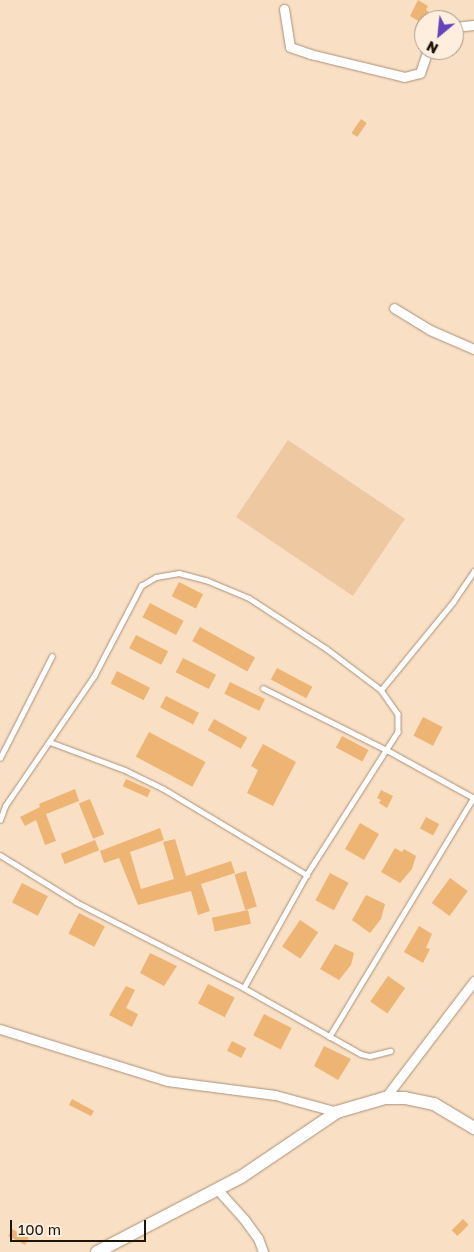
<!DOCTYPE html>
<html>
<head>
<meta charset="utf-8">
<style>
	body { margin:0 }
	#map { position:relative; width:474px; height:1252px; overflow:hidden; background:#f9dfc4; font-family:"Golos Text",sans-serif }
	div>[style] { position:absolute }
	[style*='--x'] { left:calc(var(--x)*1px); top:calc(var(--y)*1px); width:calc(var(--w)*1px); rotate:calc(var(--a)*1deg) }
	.green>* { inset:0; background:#edc8a1; transform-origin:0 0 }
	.building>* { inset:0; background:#edb474; transform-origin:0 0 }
	.roads { filter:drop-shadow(0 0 1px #aa9278) drop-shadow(0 0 1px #aa9278) }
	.lane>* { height:4.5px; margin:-2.25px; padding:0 2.25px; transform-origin:2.25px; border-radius:2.25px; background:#fff }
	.street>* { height:9px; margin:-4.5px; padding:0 4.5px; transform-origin:4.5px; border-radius:4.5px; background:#fff }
	.secondary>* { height:12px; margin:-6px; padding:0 6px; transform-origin:6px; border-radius:6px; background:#fff }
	span { translate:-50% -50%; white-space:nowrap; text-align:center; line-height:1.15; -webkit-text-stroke:4px #feeede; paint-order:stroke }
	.north { position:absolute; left:414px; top:10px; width:50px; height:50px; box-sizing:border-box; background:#feeede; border:1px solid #a49789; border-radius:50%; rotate:208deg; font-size:14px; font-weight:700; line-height:20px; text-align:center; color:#1d140a }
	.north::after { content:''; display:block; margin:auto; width:18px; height:22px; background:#6443bc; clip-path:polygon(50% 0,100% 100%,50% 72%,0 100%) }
	.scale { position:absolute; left:10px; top:1220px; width:136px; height:22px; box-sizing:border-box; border:2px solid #1d140a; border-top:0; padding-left:6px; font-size:15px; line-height:18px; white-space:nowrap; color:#1d140a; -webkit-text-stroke:4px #feeede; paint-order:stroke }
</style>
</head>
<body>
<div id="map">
	<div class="green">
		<div style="left:288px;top:440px;width:141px;height:93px;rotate:34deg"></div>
	</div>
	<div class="building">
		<div style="clip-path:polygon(418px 0,428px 6px,426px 10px,429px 12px,420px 22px,410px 16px)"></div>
		<div style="left:361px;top:119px;width:7px;height:17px;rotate:34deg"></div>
		<div style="left:179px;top:582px;width:27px;height:16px;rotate:27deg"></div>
		<div style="left:150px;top:603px;width:38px;height:16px;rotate:28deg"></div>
		<div style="left:200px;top:627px;width:63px;height:16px;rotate:29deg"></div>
		<div style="left:136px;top:635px;width:36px;height:15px;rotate:27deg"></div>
		<div style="left:183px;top:658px;width:37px;height:16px;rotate:27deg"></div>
		<div style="left:277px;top:668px;width:40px;height:13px;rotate:28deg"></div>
		<div style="left:117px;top:671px;width:37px;height:14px;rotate:27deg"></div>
		<div style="left:230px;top:682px;width:39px;height:13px;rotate:26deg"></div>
		<div style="left:166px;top:696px;width:37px;height:13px;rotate:27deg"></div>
		<div style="left:423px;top:717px;width:22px;height:21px;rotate:27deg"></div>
		<div style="left:214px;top:719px;width:38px;height:13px;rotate:29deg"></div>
		<div style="left:149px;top:732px;width:64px;height:28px;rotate:28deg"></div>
		<div style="left:342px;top:736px;width:30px;height:13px;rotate:28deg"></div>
		<div style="clip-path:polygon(263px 744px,296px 762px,273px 806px,247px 793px,258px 770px,251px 766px)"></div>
		<div style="left:126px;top:779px;width:27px;height:8px;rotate:24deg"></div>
		<div style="clip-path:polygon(75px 789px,79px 801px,46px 814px,56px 841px,45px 845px,36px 820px,25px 826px,20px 817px,40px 807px,39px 804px)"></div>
		<div style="clip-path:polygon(381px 790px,393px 796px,387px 808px,379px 803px,381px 800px,377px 798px)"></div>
		<div style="left:90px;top:799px;width:38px;height:12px;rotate:68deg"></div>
		<div style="left:426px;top:817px;width:15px;height:13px;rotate:28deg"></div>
		<div style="left:360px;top:823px;width:22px;height:30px;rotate:30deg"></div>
		<div style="clip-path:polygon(160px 828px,164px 840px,130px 852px,141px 889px,174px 879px,163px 842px,175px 839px,186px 876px,231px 861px,235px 873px,201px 884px,210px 911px,198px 915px,191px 891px,138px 905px,119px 858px,104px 863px,100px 851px)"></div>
		<div style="left:95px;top:840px;width:11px;height:37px;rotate:68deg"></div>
		<div style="clip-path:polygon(395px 848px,402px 852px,404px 849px,416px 856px,412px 869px,400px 883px,381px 872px)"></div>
		<div style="left:246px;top:871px;width:37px;height:12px;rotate:73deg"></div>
		<div style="left:330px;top:873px;width:21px;height:31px;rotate:28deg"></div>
		<div style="left:450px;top:878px;width:22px;height:31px;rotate:36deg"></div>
		<div style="left:22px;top:883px;width:29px;height:22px;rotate:27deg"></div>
		<div style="clip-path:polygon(366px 895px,385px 904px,381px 919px,370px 933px,352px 920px)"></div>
		<div style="left:248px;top:910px;width:14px;height:37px;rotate:78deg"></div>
		<div style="left:79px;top:913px;width:29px;height:23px;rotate:27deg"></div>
		<div style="left:300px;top:920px;width:22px;height:32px;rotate:34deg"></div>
		<div style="clip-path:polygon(419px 926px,432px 934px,426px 948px,430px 949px,423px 963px,404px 952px)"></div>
		<div style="clip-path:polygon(335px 944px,354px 953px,351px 965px,339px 980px,320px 969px)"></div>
		<div style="clip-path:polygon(150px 953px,177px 966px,164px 986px,140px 973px)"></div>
		<div style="left:388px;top:976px;width:21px;height:31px;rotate:35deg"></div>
		<div style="left:208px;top:984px;width:30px;height:22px;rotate:27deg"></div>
		<div style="clip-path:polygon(126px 986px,135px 990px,126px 1008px,138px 1014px,132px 1027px,109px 1015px)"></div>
		<div style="left:264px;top:1014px;width:31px;height:24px;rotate:27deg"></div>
		<div style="left:232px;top:1041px;width:16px;height:11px;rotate:27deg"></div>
		<div style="clip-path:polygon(324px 1046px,351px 1059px,338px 1080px,314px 1066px)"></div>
		<div style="clip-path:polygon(72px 1099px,94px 1111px,91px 1116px,69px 1105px)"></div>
		<div style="left:463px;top:1219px;width:8px;height:16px;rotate:45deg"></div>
		<div style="left:12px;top:1229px;width:19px;height:8px;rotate:28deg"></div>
	</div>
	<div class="roads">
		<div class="lane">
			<div style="--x:263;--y:688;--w:139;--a:26.6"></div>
			<div style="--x:387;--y:750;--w:99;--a:28.9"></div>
			<div style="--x:381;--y:690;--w:114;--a:-50.7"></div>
			<div style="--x:453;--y:602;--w:37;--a:-56"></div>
			<div style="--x:50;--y:742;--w:80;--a:20.5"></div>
			<div style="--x:125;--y:770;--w:43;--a:26"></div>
			<div style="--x:164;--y:789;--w:167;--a:31"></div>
			<div style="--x:0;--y:758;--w:114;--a:-63"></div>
			<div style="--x:0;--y:820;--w:15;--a:-70"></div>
			<div style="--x:5;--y:806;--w:158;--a:-55.6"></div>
			<div style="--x:94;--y:676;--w:102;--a:-62.4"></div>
			<div style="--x:141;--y:586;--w:17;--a:-31"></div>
			<div style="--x:156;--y:577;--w:23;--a:-10"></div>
			<div style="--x:179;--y:573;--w:28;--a:15"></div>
			<div style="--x:206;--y:580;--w:47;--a:22.7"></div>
			<div style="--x:249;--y:598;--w:93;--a:33.2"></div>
			<div style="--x:327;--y:649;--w:68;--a:37.2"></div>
			<div style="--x:381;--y:690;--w:29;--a:55"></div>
			<div style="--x:398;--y:714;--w:18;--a:90"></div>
			<div style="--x:398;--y:732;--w:169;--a:122.5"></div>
			<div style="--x:307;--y:875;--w:129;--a:119.1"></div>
			<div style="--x:0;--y:855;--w:89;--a:31.7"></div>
			<div style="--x:76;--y:902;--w:189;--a:27.1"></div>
			<div style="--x:244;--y:988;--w:134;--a:29.4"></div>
			<div style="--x:361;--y:1054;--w:9;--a:13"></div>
			<div style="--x:370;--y:1056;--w:21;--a:-14"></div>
			<div style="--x:329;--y:1037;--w:279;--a:-58.9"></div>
		</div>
		<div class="street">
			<div style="--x:284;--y:9;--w:38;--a:81"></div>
			<div style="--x:290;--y:47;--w:21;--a:19"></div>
			<div style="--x:310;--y:54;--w:97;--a:13.7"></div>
			<div style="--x:404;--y:77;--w:16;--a:-14"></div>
			<div style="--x:420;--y:73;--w:24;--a:-71"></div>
			<div style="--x:454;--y:27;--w:20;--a:-6"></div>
			<div style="--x:394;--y:308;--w:42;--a:31.4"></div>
			<div style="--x:430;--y:330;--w:48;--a:23.4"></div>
			<div style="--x:0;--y:1029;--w:175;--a:17.3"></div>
			<div style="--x:167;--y:1081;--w:109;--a:7.4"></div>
			<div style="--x:275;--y:1095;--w:64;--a:15.3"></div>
			<div style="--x:385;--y:1098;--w:147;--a:-52.7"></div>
			<div style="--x:217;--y:1189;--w:40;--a:48"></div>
			<div style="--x:244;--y:1219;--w:24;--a:54"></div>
			<div style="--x:258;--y:1238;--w:15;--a:70"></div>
		</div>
		<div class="secondary">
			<div style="--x:97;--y:1252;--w:162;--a:-27.5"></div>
			<div style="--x:241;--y:1177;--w:116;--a:-34.1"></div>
			<div style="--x:337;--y:1112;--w:50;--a:-16.3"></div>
			<div style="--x:385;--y:1098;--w:20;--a:0"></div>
			<div style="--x:405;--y:1098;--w:30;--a:12"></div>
			<div style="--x:434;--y:1104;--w:47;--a:31"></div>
		</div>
	</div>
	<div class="north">N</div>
	<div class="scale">100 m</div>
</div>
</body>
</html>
